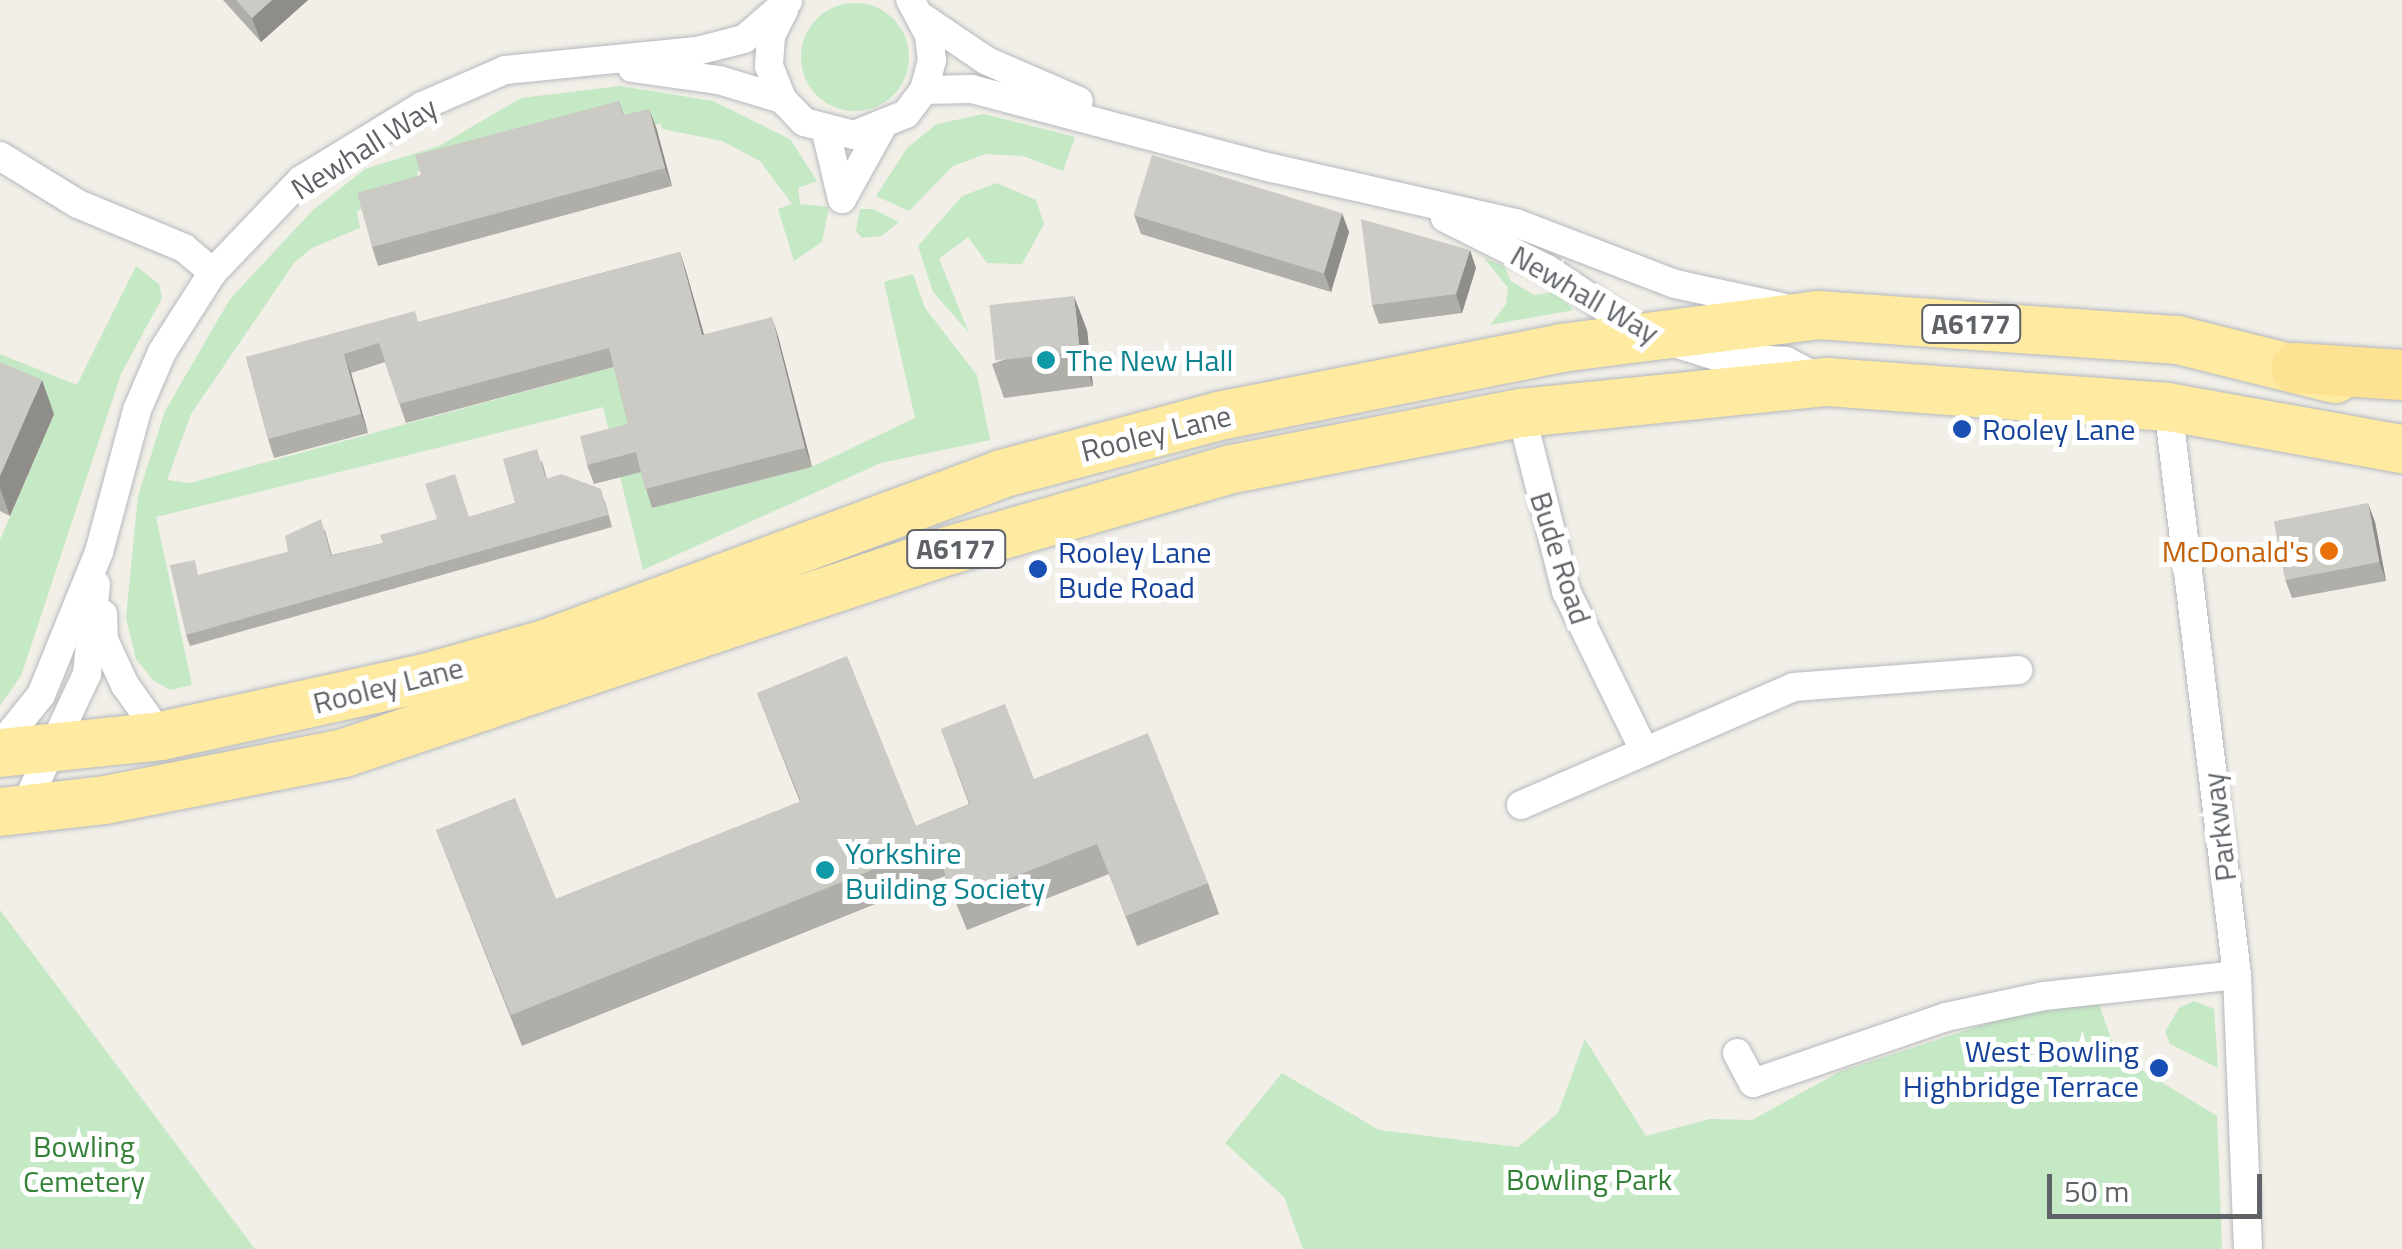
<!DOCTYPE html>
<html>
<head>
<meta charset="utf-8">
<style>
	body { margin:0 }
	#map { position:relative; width:2402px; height:1249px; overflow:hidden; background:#f1efe8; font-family:"Titillium Web",sans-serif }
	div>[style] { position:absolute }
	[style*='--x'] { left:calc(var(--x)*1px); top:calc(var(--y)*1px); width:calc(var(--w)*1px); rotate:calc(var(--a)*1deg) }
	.green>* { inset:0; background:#c5e8c5 }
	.round { border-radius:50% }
	.roads { filter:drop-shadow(0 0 2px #b5b8bc) drop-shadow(0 0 2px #b5b8bc) }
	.minor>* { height:28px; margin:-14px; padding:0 14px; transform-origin:14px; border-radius:14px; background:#fff }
	.trunk>* { height:48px; margin:-24px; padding:0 24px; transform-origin:24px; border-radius:24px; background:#feeaa1 }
	.motorway>* { height:50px; margin:-25px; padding:0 25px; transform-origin:25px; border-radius:25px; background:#fde293 }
	.wall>* { inset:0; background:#afaea9 }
	.shaded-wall>* { inset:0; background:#8f8d8a }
	.building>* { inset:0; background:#cccac5; transform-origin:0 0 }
	.dots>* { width:28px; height:28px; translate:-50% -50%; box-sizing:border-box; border:5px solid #fff; border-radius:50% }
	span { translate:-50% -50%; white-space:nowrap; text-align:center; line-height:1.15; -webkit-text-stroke:10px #fff; paint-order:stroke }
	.shield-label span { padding:2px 8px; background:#fff; border:2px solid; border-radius:8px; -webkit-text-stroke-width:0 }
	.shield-label { font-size:28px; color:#5f6368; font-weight:700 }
	.street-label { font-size:30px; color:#5f6368 }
	.culture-label { font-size:30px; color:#0d838f }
	.left { translate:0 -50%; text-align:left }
	.transit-label { font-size:30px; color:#164399 }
	.right { translate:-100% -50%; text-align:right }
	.food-label { font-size:30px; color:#c56008 }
	.park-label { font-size:30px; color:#348238 }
	.scale { position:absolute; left:2047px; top:1174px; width:215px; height:45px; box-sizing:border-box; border:5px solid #5f6368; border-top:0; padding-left:12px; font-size:30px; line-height:35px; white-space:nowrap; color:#5f6368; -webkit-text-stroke:8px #fff; paint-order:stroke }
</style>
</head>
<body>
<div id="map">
	<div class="green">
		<div class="round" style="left:801px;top:3px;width:108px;height:108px"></div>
		<div style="clip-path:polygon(620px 86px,713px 101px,790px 139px,817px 181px,798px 188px,800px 204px,829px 207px,822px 242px,794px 261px,778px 209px,792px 204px,760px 161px,722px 141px,662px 129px,661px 123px,632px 130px,628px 114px,417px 172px,420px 191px,357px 211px,360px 228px,312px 248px,294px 263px,191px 414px,167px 480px,190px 483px,615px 367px,652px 508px,812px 467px,915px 418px,884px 282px,913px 274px,925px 308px,977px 375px,990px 440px,881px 463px,643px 570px,603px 407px,156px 517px,192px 685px,170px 690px,153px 680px,136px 659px,126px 618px,138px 496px,165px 411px,230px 299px,313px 210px,365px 169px,439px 146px,521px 98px)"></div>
		<div style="clip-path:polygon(984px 114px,1075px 137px,1063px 171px,1023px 156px,986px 154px,953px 166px,909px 211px,876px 196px,907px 148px,937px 124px)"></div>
		<div style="clip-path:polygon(997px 183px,1036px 200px,1044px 224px,1022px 264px,987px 263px,968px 237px,939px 259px,969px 333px,933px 292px,918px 246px,962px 196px)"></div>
		<div style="clip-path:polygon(860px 209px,873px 209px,899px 222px,881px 236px,862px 238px,856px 231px)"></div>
		<div style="clip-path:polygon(1484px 258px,1504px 266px,1511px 281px,1534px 295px,1554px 292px,1574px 310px,1490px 325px,1506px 304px,1508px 288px)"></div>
		<div style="clip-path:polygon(136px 266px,159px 284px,162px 298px,121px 374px,21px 676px,0 705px,0 540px,54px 414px,0 391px,0 354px,77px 385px)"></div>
		<div style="clip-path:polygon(0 910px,255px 1249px,0 1249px)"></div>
		<div style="clip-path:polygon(2194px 1001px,2214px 1009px,2218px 1068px,2170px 1044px,2165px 1032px,2179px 1008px)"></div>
		<div style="clip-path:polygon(2098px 1002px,2117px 1055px,2217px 1116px,2222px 1249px,1303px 1249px,1284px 1197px,1225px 1143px,1282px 1073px,1379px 1130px,1518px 1147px,1558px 1113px,1585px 1039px,1646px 1136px,1710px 1119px,1752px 1120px,1841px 1071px,2004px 1018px)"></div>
	</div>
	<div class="roads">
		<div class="minor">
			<div style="--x:784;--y:10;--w:29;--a:117"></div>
			<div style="--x:771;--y:36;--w:30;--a:94"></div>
			<div style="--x:769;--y:66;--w:35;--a:68"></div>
			<div style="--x:782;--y:99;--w:32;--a:46"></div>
			<div style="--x:804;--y:122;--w:52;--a:14.6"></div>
			<div style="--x:854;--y:135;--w:56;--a:-22"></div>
			<div style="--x:906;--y:114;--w:30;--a:-53"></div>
			<div style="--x:924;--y:90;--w:31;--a:-75"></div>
			<div style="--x:932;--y:60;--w:25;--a:-97"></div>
			<div style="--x:929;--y:35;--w:40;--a:-118"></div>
			<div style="--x:922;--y:17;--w:78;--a:34.1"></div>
			<div style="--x:987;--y:61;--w:100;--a:23.5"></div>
			<div style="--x:632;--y:68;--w:88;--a:7.9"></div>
			<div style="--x:719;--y:80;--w:66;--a:16.8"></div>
			<div style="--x:924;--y:90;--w:48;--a:-1.2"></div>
			<div style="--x:972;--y:89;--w:310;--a:14.8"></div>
			<div style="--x:1272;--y:168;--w:250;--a:12.7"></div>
			<div style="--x:1516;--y:223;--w:170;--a:21"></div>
			<div style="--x:1675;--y:284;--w:109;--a:12.1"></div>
			<div style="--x:826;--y:132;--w:69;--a:76.6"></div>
			<div style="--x:0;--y:156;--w:92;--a:31.6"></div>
			<div style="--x:78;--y:204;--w:115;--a:22.5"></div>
			<div style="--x:184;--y:248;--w:38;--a:40"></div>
			<div style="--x:842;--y:199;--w:80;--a:-60.9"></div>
			<div style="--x:1445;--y:218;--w:114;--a:26.6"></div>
			<div style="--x:1547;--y:269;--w:118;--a:33.6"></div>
			<div style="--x:1645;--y:334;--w:77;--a:17.3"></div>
			<div style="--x:1719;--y:357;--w:67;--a:3.4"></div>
			<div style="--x:1786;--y:361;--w:41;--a:27.8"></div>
			<div style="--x:2168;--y:407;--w:572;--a:83.07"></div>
			<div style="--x:2237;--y:975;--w:274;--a:87.7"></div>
			<div style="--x:1521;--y:413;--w:184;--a:75.8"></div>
			<div style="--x:1566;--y:591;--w:177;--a:63.9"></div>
			<div style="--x:103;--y:614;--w:26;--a:88"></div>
			<div style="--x:104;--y:640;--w:50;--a:65"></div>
			<div style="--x:125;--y:685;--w:62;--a:54.8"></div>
			<div style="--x:0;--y:746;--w:65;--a:-51.2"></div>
			<div style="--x:41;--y:695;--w:154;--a:-67.9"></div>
			<div style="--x:99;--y:552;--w:147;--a:-75"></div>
			<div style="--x:137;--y:410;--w:63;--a:-66.7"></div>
			<div style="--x:162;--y:352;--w:95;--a:-57.5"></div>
			<div style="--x:213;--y:272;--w:127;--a:-46.3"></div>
			<div style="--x:301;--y:180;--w:142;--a:-31.4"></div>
			<div style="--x:422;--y:106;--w:90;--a:-23.4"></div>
			<div style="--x:505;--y:70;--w:193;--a:-5.7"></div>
			<div style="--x:697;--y:51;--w:49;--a:-14.3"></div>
			<div style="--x:744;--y:39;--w:58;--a:-40.8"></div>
			<div style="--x:1521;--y:805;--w:297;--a:-23.4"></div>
			<div style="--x:1794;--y:687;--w:225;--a:-4.3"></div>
			<div style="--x:23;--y:810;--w:150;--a:-64.8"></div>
			<div style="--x:87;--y:674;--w:90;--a:-84.3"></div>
			<div style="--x:1737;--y:1053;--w:34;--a:62"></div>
			<div style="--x:1753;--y:1083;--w:204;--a:-18.9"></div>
			<div style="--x:1946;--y:1017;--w:100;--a:-12.1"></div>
			<div style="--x:2044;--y:996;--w:194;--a:-6.2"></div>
		</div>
		<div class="trunk">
			<div style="--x:0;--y:753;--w:162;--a:-6"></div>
			<div style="--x:161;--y:736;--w:270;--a:-12.4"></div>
			<div style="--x:425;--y:678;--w:125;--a:-15.8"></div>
			<div style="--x:545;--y:644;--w:487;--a:-20.4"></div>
			<div style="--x:1001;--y:474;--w:226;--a:-14.9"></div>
			<div style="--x:1219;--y:416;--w:349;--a:-11.2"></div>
			<div style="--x:1561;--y:348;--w:259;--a:-7.3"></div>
			<div style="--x:1818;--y:315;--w:361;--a:4"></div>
			<div style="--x:2178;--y:340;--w:162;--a:14"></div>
			<div style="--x:0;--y:812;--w:106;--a:-6.5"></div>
			<div style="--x:105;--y:800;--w:244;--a:-11.1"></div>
			<div style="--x:344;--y:753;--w:633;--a:-18.52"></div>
			<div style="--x:944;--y:552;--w:300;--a:-16.1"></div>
			<div style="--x:1232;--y:469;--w:294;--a:-11"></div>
			<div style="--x:1521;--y:413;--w:308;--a:-5.8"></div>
			<div style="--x:1827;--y:382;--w:342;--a:4.2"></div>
			<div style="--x:2168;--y:407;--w:238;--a:10.2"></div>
		</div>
		<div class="motorway">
			<div style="--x:2296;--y:368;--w:106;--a:3.8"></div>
		</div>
	</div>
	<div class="wall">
		<div style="clip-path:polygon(223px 0,308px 0,261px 42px)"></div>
		<div style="clip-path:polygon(619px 101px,624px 115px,656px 127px,672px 186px,378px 266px,372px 247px,421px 175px)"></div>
		<div style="clip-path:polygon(1134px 215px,1349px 232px,1331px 292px,1141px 234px)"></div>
		<div style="clip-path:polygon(680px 252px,686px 271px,704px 334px,778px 336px,812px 467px,652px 508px,641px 472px,594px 484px,587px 465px,628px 424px,614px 367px,406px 423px,385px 362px,351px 373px,368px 433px,274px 458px,268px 439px,246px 357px,419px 322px)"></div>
		<div style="clip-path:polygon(1476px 268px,1462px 313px,1379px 324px,1372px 305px)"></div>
		<div style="clip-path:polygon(1087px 330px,1093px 386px,1004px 398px,992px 364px)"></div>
		<div style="clip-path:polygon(0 362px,54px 414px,10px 516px,0 511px)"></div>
		<div style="clip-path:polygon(542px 461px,547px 479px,605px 501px,612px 527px,190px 646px,186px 635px,200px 575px,288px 552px,325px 530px,332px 555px,383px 543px,515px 503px)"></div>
		<div style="clip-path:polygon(2375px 522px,2386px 581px,2292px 598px,2285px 579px)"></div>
		<div style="clip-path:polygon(757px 693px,916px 826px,969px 804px,941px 729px,1034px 779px,1208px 883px,1219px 914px,1137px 946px,1109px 874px,967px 930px,945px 876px,522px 1046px,436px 830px,556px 899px,800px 802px)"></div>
	</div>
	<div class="shaded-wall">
		<div style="clip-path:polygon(272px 0,308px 0,261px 42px,252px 18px)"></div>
		<div style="clip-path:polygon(649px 109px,656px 127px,672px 186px,665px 168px)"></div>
		<div style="clip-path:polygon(1342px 213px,1349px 232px,1331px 292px,1324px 273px)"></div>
		<div style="clip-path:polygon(1470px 250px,1476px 268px,1462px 313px,1456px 294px)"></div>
		<div style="clip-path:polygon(680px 252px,686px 271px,709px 353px,702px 335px)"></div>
		<div style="clip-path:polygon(1074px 296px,1087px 330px,1093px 386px,1080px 352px)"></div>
		<div style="clip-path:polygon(772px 317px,778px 336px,812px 467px,805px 448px)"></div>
		<div style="clip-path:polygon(344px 354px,351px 373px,368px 433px,361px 414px)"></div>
		<div style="clip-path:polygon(42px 380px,54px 414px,10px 516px,0 488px,0 476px)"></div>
		<div style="clip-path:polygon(2368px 503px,2375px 522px,2386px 581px,2379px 562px)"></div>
	</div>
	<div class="building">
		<div style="clip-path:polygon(236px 0,272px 0,252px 18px)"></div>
		<div style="clip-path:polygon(619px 101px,623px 115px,649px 109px,665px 168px,372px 247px,357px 193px,421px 175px,415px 155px)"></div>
		<div style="left:1152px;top:155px;width:199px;height:63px;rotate:17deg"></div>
		<div style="clip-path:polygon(1361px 219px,1470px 250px,1456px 294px,1372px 305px)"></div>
		<div style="clip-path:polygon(680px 252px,702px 335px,772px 317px,805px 448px,645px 489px,636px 452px,587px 465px,580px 436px,628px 424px,609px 348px,399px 404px,379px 343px,344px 354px,361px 414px,268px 439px,246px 357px,415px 311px,418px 322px)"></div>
		<div style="left:1074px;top:296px;width:56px;height:85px;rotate:84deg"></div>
		<div style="clip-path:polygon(0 362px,42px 380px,0 476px)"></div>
		<div style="clip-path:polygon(537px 449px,546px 479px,561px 474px,601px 489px,608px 515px,186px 635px,170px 565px,195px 560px,198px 575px,288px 552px,285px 536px,321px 519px,331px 556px,383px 543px,380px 535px,437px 519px,425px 484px,455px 474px,469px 517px,515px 503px,503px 459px)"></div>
		<div style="left:2368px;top:503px;width:60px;height:96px;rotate:79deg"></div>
		<div style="clip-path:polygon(847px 656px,916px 826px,970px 804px,941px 729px,1005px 704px,1034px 779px,1148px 733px,1208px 883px,1126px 916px,1097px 844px,955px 900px,934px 845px,511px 1015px,436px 830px,515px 798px,556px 899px,801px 801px,757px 693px)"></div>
	</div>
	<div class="dots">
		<div style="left:1046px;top:360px;background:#0f9aa8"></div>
		<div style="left:1962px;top:429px;background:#1a4fb4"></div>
		<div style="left:2329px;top:551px;background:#e8710a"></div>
		<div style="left:1038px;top:569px;background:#1a4fb4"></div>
		<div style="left:825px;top:870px;background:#0f9aa8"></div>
		<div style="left:2159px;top:1068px;background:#1a4fb4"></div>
	</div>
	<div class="shield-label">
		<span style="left:1971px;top:324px">A6177</span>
		<span style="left:956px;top:549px">A6177</span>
	</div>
	<div class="street-label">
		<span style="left:364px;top:148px;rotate:-32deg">Newhall Way</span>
		<span style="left:1585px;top:294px;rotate:30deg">Newhall Way</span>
		<span style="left:1156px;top:433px;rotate:-14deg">Rooley Lane</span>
		<span style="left:1561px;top:558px;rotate:72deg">Bude Road</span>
		<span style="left:388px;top:685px;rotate:-14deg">Rooley Lane</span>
		<span style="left:2219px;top:827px;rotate:-97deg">Parkway</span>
	</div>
	<div class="culture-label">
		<span class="left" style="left:1066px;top:360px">The New Hall</span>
		<span class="left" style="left:845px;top:870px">Yorkshire<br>Building Society</span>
	</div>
	<div class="transit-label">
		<span class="left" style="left:1982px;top:429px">Rooley Lane</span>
		<span class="left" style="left:1058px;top:569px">Rooley Lane<br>Bude Road</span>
		<span class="right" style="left:2139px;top:1068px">West Bowling<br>Highbridge Terrace</span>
	</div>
	<div class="food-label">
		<span class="right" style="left:2309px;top:551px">McDonald's</span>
	</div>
	<div class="park-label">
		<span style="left:84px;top:1163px">Bowling<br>Cemetery</span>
		<span style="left:1589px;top:1179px">Bowling Park</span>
	</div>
	<div class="scale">50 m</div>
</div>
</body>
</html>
